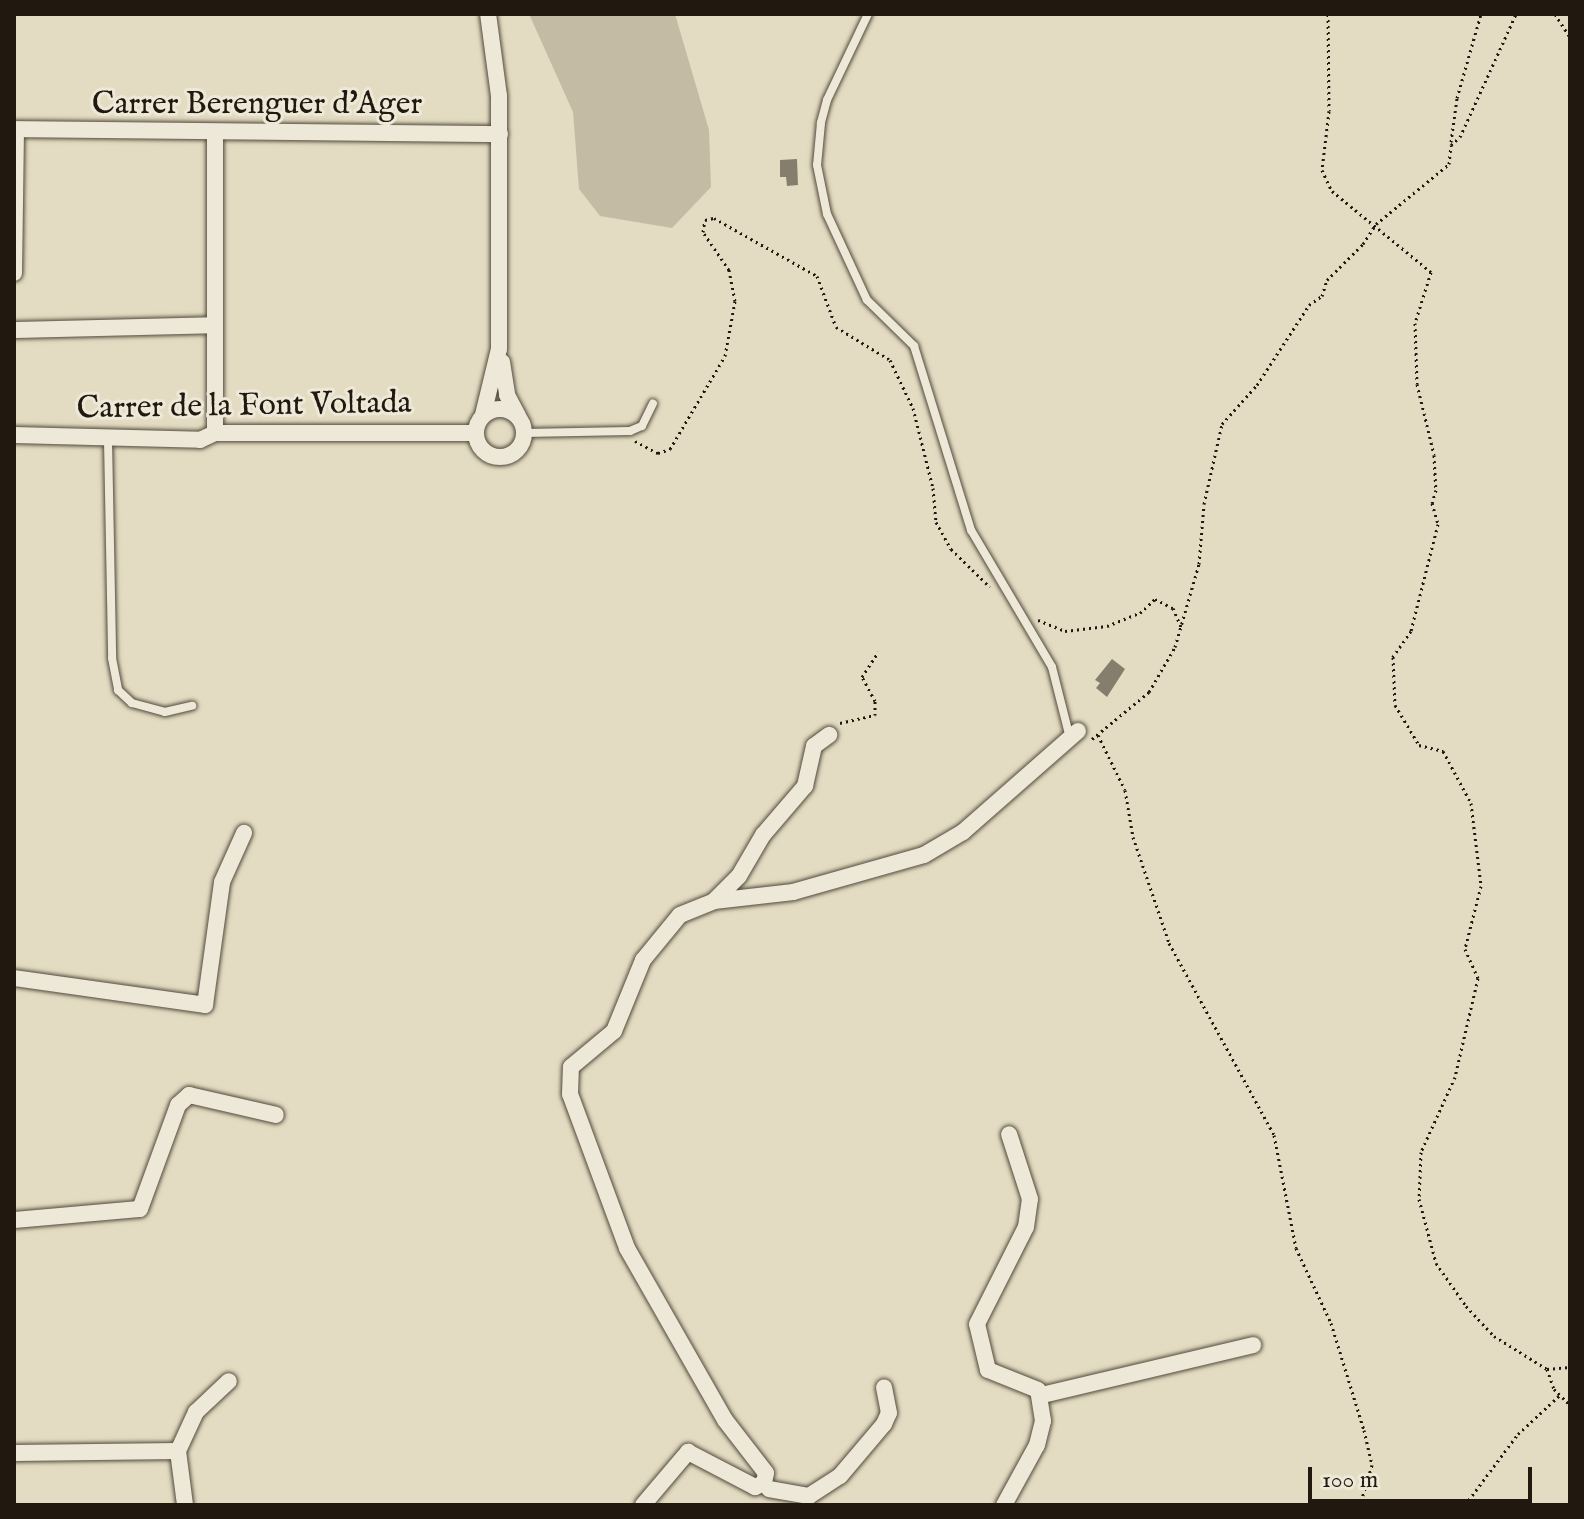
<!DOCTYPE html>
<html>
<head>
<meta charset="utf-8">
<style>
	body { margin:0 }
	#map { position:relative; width:1584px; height:1519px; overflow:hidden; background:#e4dcc2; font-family:"IM FELL English",serif }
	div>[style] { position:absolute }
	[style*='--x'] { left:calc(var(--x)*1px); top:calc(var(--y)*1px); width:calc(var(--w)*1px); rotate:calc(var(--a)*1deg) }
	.green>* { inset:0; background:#c3bba4 }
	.building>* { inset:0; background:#867e6d }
	.path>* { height:3px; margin-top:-1.5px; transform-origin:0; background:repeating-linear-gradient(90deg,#211910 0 2px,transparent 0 6px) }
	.roads { filter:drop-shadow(0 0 2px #524a3c) drop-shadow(0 0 2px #524a3c) }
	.service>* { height:8px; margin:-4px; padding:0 4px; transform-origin:4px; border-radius:4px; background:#ede8d7 }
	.minor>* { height:16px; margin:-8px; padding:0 8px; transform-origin:8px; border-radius:8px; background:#ede8d7 }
	.minor>.ring { margin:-8px; padding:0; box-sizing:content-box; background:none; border:16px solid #ede8d7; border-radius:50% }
	span { translate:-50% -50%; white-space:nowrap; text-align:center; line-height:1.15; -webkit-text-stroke:6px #ede8d7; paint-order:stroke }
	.street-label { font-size:32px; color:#211910 }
	.frame { position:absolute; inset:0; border:16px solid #211910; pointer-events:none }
	.scale { position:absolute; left:1308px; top:1467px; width:224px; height:36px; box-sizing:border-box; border:4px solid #211910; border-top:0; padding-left:10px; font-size:24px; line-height:28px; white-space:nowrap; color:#211910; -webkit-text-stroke:6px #ede8d7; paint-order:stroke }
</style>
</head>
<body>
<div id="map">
	<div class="green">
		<div style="clip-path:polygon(529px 14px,675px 14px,709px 130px,711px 187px,672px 228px,600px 216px,579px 189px,573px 112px)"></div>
	</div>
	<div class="building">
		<div style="clip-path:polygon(797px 159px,798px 185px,787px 186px,786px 177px,780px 177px,780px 160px)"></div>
		<div style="clip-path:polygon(1112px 659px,1125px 669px,1107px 697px,1096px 688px,1100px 683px,1095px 680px)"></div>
	</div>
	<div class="path">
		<div style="--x:1328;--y:14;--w:97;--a:89.4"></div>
		<div style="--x:1329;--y:111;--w:59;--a:96.8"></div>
		<div style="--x:1322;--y:170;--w:23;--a:65"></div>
		<div style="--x:1332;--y:191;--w:128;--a:39.3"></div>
		<div style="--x:1431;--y:272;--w:53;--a:107.4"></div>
		<div style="--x:1415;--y:323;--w:61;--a:88.1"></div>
		<div style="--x:1417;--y:384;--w:73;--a:76.5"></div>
		<div style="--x:1434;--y:455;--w:35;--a:87"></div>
		<div style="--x:1436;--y:490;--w:14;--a:107"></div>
		<div style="--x:1432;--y:503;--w:22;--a:74"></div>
		<div style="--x:1438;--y:524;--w:110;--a:104.2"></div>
		<div style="--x:1411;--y:631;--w:32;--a:125"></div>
		<div style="--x:1393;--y:657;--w:48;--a:87.6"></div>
		<div style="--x:1395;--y:705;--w:47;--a:59"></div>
		<div style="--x:1419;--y:745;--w:25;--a:14"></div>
		<div style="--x:1443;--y:751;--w:59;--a:61.7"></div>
		<div style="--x:1471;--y:803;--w:84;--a:83.1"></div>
		<div style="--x:1481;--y:886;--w:65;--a:104.3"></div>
		<div style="--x:1465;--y:949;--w:32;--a:66"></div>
		<div style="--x:1478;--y:978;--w:102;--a:103.1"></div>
		<div style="--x:1455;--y:1077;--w:82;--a:114.4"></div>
		<div style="--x:1421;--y:1152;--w:47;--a:92.4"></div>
		<div style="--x:1419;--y:1199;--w:66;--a:75.1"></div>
		<div style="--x:1436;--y:1263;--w:52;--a:55.1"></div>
		<div style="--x:1466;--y:1306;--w:41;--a:47"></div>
		<div style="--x:1494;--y:1336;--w:62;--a:31.9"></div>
		<div style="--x:1547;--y:1369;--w:23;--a:-5"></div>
		<div style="--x:1555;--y:14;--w:27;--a:57"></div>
		<div style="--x:1451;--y:142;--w:44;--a:-82.2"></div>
		<div style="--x:1457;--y:98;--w:87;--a:-74.1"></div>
		<div style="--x:635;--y:441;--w:26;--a:28"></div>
		<div style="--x:658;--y:453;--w:13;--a:-18"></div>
		<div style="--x:670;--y:449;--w:108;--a:-59.4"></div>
		<div style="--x:725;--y:356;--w:56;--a:-79.7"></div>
		<div style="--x:735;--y:301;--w:32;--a:-101"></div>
		<div style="--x:729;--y:270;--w:46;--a:-124.4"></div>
		<div style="--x:703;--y:232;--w:12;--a:-81"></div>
		<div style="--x:705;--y:220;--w:9;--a:-13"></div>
		<div style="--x:714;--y:218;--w:118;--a:29.4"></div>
		<div style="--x:817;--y:276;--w:54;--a:69.6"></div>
		<div style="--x:836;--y:327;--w:63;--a:31.4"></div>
		<div style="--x:890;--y:360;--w:53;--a:64.4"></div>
		<div style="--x:913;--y:408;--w:82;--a:76"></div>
		<div style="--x:933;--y:488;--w:34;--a:85"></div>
		<div style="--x:936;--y:522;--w:31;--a:61"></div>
		<div style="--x:951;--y:549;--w:54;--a:44.3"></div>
		<div style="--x:1038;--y:620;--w:29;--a:22"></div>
		<div style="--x:1065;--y:631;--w:42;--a:-6.8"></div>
		<div style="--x:1107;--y:626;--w:35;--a:-22"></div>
		<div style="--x:1140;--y:613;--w:21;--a:-43"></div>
		<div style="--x:1155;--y:599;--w:20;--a:27"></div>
		<div style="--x:1173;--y:608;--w:23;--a:67"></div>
		<div style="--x:840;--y:723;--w:36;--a:-13"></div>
		<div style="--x:875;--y:715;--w:14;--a:-90"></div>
		<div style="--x:875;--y:701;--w:27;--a:-118"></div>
		<div style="--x:862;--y:677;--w:30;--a:-57"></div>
		<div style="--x:1098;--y:735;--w:61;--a:63.9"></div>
		<div style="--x:1125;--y:790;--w:48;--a:80.3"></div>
		<div style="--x:1133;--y:837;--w:112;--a:71.2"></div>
		<div style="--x:1169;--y:943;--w:219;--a:61.3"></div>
		<div style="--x:1274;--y:1135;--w:115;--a:79"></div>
		<div style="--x:1296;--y:1248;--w:83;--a:65"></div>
		<div style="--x:1331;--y:1323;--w:112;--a:72.9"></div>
		<div style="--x:1364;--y:1430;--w:36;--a:77"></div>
		<div style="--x:1372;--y:1465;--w:42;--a:106.7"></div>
		<div style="--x:1092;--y:739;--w:74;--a:-39.5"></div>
		<div style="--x:1149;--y:692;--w:52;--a:-60"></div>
		<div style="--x:1175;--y:647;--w:86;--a:-73.9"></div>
		<div style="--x:1199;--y:564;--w:60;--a:-85.2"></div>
		<div style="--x:1204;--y:504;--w:82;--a:-77.3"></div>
		<div style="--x:1222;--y:424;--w:52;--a:-48.1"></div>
		<div style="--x:1257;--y:385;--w:95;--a:-57"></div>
		<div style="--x:1309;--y:305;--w:16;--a:-35"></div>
		<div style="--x:1322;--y:296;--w:17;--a:-73"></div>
		<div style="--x:1327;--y:280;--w:51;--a:-45"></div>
		<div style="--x:1363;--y:244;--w:24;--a:-57"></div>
		<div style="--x:1376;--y:224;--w:94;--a:-39.4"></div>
		<div style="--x:1449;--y:164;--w:19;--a:-84"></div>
		<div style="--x:1451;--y:145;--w:12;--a:-42"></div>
		<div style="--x:1460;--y:137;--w:135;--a:-65.5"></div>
		<div style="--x:1547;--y:1369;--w:21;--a:71"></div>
		<div style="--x:1554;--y:1389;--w:23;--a:45"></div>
		<div style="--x:1465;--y:1505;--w:89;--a:-53.3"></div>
		<div style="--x:1518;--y:1434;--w:57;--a:-42.9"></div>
	</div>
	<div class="roads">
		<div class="service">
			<div style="--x:868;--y:14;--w:95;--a:115.5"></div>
			<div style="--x:827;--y:100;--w:24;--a:105"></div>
			<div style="--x:821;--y:123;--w:42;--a:95.4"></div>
			<div style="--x:817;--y:165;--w:50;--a:78.5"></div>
			<div style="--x:827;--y:214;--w:95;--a:65.1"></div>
			<div style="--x:867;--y:300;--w:66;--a:44.4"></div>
			<div style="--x:914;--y:346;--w:193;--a:72.8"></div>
			<div style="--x:971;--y:530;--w:159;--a:59.4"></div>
			<div style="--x:1052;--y:667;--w:73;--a:75.8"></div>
			<div style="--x:524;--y:433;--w:106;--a:-1.1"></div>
			<div style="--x:630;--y:431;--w:13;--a:-23"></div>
			<div style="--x:642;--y:426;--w:25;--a:-64"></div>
			<div style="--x:108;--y:440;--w:218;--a:88.9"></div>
			<div style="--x:112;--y:658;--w:33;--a:79"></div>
			<div style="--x:118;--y:690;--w:19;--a:43"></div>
			<div style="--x:132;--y:703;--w:34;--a:15"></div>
			<div style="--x:165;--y:712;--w:28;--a:-13"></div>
		</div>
		<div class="minor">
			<div style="--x:14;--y:129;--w:486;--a:0.6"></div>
			<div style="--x:215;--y:133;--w:300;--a:90"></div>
			<div style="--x:14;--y:273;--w:143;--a:-89.2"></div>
			<div style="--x:14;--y:330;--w:201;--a:-1.4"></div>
			<div style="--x:502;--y:362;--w:33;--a:81"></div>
			<div style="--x:507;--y:395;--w:24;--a:62"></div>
			<div class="ring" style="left:476px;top:409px;width:32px;height:32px"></div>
			<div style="--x:483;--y:415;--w:68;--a:-76.4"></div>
			<div style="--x:499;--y:349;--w:253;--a:-90"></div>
			<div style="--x:499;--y:96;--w:83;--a:-97.6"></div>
			<div style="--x:14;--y:435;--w:186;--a:1.5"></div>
			<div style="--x:200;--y:440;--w:17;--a:-25"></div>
			<div style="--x:215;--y:433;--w:261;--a:0"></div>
			<div style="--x:714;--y:901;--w:35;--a:-45"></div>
			<div style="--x:739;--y:876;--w:48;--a:-59.7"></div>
			<div style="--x:763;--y:835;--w:65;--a:-49.4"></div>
			<div style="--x:805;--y:786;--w:41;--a:-77.3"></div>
			<div style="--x:814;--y:746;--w:19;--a:-36"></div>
			<div style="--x:14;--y:978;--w:193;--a:8"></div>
			<div style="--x:205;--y:1005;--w:124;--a:-82.1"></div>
			<div style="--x:222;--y:882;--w:54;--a:-65.8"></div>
			<div style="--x:14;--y:1220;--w:126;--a:-5"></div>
			<div style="--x:140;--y:1209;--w:111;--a:-69.9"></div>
			<div style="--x:178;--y:1105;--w:15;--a:-42"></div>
			<div style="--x:189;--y:1095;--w:89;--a:12.9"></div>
			<div style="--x:1042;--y:1395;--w:217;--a:-13.3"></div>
			<div style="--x:178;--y:1451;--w:43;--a:-65.2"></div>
			<div style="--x:196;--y:1412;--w:45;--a:-43.2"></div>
			<div style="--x:14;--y:1453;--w:164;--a:-0.7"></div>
			<div style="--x:178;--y:1451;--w:54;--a:82.6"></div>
			<div style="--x:769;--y:1489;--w:41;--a:9.9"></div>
			<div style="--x:809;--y:1496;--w:37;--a:-33"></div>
			<div style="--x:840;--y:1476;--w:68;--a:-49.8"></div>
			<div style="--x:884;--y:1424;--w:12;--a:-66"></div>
			<div style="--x:889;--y:1413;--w:26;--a:-101"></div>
			<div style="--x:643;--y:1505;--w:70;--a:-49.7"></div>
			<div style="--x:688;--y:1452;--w:76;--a:27.6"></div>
			<div style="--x:755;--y:1487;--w:10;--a:-24"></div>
			<div style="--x:764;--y:1483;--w:10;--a:-79"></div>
			<div style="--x:766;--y:1473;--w:67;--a:-127.7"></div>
			<div style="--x:725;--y:1420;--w:198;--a:-119.7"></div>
			<div style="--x:627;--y:1248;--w:164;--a:-110.3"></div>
			<div style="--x:570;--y:1094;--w:27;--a:-88"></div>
			<div style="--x:571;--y:1067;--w:56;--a:-39.9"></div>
			<div style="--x:614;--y:1031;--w:77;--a:-67.8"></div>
			<div style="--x:643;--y:960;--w:58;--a:-50.6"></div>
			<div style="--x:680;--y:915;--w:37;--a:-22"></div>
			<div style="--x:714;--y:901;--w:80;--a:-6.5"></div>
			<div style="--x:793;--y:892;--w:136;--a:-15.8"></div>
			<div style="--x:924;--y:855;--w:45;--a:-30.5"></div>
			<div style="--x:963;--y:832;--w:153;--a:-41.3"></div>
			<div style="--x:1004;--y:1505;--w:68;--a:-61.2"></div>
			<div style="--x:1037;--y:1445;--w:25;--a:-76"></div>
			<div style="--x:1043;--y:1421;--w:31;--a:-99"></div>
			<div style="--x:1038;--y:1390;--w:54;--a:-158.2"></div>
			<div style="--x:988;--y:1370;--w:47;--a:-103.4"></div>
			<div style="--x:977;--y:1324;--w:109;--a:-63.2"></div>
			<div style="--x:1026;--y:1227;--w:28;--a:-82"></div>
			<div style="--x:1030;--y:1199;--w:68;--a:-107.9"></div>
		</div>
	</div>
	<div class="street-label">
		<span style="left:257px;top:105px">Carrer Berenguer d'Ager</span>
		<span style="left:244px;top:407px;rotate:-1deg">Carrer de la Font Voltada</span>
	</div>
	<div class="frame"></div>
	<div class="scale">100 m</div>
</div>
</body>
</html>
